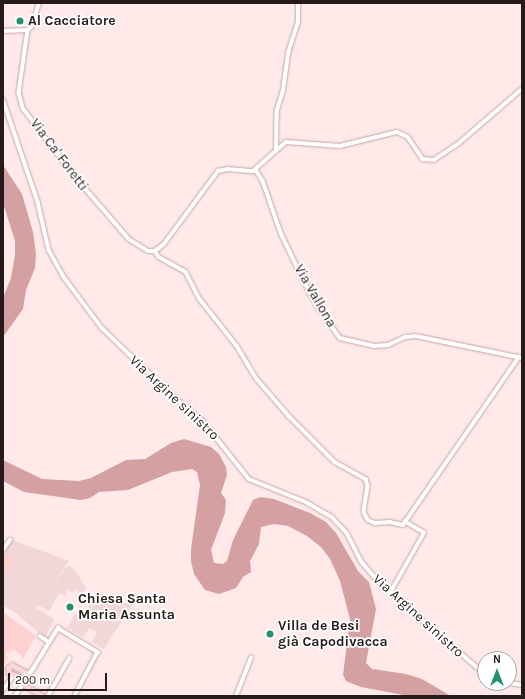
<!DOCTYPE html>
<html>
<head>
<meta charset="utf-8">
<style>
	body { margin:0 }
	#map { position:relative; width:525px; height:699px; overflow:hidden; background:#ffe9e9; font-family:Karla,sans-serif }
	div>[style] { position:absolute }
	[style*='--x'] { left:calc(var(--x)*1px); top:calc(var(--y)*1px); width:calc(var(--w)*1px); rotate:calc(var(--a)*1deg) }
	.built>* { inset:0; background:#f1d7d7 }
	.green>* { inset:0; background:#fed1d1 }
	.water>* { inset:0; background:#d5a0a1 }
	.roads { filter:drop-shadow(0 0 1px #c7a6a6) drop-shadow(0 0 1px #c7a6a6) }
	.minor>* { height:3.5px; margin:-1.75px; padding:0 1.75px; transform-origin:1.75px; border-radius:1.75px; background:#fff }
	.major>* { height:4.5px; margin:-2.25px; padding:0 2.25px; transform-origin:2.25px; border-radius:2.25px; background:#fad8d9 }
	.dots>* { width:11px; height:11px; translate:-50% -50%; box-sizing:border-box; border:2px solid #fff; border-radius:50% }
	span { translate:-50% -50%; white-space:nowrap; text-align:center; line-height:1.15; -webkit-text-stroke:3.5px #fff; paint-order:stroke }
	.poi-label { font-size:14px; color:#261a1a; font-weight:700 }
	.left { translate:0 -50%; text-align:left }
	.street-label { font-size:14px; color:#261a1a }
	.frame { position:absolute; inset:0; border:4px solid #261a1a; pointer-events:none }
	.north { position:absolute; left:477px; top:651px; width:40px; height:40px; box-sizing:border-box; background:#fff; border:1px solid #a8a3a3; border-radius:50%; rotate:0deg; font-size:11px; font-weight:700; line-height:16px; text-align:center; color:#261a1a }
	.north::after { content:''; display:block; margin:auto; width:14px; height:18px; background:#269170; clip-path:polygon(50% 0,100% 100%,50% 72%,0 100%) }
	.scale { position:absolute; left:8px; top:673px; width:99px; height:18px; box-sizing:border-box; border:2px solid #261a1a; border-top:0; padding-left:5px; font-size:12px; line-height:14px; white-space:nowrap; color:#261a1a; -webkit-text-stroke:3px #fff; paint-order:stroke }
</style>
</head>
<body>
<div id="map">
	<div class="built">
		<div style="clip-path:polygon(12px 540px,69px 561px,50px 589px,68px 565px,74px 569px,86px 588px,83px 594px,76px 590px,74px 593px,68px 590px,65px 596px,59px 593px,49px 611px,38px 605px,36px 608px,54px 619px,45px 638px,17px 614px,3px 605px,3px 553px)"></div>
		<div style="clip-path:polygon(96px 592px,122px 603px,134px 602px,104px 649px,92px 642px,97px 633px,95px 631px,89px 628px,83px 637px,67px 628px,75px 614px,83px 618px)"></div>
	</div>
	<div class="green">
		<div style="clip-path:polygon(5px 554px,14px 561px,3px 575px,3px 557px)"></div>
		<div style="clip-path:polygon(3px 612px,36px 636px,21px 662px,22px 656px,13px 649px,6px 654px,8px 658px,3px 665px)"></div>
	</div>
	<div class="water">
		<div style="clip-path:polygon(3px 165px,22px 194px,33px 232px,36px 254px,35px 268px,26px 290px,23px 309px,3px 337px,3px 298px,11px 278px,15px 255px,15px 241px,3px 203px)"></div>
		<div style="clip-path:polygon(184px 439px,211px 447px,219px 454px,226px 467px,227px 475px,221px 493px,226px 500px,225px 513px,211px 550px,214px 563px,223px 564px,227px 561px,233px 540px,253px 500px,260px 497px,274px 499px,310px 513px,326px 522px,336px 533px,358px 571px,369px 582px,376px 609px,366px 663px,372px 669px,406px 674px,422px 679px,451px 696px,409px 696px,361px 687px,346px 681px,343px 675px,350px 619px,340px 581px,330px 559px,321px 547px,307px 536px,288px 526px,274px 524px,261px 527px,259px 544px,250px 561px,251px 572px,243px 577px,236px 588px,219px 594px,205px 590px,194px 574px,191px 561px,191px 549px,200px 485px,197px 472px,192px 469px,172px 472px,128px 490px,99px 492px,90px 498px,81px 500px,24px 492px,3px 481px,3px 460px,42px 479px,79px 481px,91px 478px,126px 460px,145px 459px,171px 443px)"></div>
	</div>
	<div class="roads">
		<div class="minor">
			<div style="--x:28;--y:30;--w:64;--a:98.1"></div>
			<div style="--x:19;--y:93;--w:16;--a:75"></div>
			<div style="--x:23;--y:108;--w:81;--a:53"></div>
			<div style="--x:72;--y:173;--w:87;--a:49.2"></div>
			<div style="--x:129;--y:239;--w:22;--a:32"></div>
			<div style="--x:148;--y:251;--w:7;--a:0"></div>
			<div style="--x:28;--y:30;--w:6;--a:-45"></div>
			<div style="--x:32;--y:26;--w:24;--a:-73"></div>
			<div style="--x:3;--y:31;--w:25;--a:-2"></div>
			<div style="--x:3;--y:99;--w:109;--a:71.2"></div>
			<div style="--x:38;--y:202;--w:49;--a:77.1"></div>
			<div style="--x:49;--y:250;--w:31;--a:61"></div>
			<div style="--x:64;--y:277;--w:64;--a:53.3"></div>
			<div style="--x:102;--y:328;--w:100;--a:43.8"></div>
			<div style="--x:174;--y:397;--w:39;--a:40"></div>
			<div style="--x:204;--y:422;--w:73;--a:51.7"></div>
			<div style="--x:249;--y:479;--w:61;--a:22"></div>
			<div style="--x:306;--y:502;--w:30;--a:30"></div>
			<div style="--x:332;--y:517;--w:22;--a:47"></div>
			<div style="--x:347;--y:533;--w:33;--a:63"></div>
			<div style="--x:362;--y:562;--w:31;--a:50"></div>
			<div style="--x:382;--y:586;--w:135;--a:40.5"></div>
			<div style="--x:276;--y:149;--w:39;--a:-89"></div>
			<div style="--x:277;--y:110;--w:21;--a:-73"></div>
			<div style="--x:283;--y:90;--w:37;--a:-82"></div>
			<div style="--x:288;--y:53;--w:33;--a:-72"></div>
			<div style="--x:298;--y:22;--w:19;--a:-90"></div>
			<div style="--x:256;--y:170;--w:13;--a:58"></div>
			<div style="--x:263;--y:181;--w:55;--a:70.9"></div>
			<div style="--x:281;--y:233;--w:51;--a:64.4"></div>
			<div style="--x:303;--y:279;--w:30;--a:62"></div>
			<div style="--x:317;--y:305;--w:40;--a:55.1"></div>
			<div style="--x:340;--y:338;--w:35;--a:13"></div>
			<div style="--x:374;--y:346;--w:14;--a:-4"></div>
			<div style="--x:388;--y:345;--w:19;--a:-25"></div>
			<div style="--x:405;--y:337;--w:11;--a:-5"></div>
			<div style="--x:416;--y:336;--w:108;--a:11.7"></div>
			<div style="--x:155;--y:251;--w:7;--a:56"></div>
			<div style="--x:159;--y:257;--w:31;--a:29"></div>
			<div style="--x:186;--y:272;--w:30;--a:63"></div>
			<div style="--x:200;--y:299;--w:60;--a:51.8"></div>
			<div style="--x:237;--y:346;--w:39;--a:59"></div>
			<div style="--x:257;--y:379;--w:49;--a:49.1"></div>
			<div style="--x:289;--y:416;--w:65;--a:45"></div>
			<div style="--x:335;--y:462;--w:35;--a:29"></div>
			<div style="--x:366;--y:479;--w:7;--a:74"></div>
			<div style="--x:368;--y:486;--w:26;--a:99"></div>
			<div style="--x:364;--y:512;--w:9;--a:63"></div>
			<div style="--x:368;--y:520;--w:8;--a:23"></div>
			<div style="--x:375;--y:523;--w:15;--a:-4"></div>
			<div style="--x:390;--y:522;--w:13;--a:13"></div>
			<div style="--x:403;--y:525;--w:204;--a:-55.4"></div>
			<div style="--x:155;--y:251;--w:11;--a:-38"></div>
			<div style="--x:164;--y:244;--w:91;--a:-53.5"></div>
			<div style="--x:218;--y:171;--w:10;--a:-11"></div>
			<div style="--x:228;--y:169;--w:25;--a:5"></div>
			<div style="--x:253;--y:171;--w:44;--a:-41.3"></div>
			<div style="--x:286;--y:142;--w:54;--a:4.2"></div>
			<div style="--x:340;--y:146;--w:59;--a:-13.8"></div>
			<div style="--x:397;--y:132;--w:12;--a:24"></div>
			<div style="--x:408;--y:137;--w:27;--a:56"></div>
			<div style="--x:423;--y:159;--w:11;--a:5"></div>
			<div style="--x:434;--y:160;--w:30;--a:-34"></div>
			<div style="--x:459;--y:143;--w:83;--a:-40.6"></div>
			<div style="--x:3;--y:550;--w:12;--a:-55"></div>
			<div style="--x:390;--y:593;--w:69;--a:-60.5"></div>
			<div style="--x:424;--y:533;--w:22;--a:-150"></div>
			<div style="--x:40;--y:636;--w:11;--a:34"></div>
			<div style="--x:26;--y:674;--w:5;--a:-22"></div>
			<div style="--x:31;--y:672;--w:52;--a:-58.5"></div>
			<div style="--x:58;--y:628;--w:47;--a:31"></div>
			<div style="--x:98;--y:652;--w:50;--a:117.6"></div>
			<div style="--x:508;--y:683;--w:14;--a:8"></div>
			<div style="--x:3;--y:690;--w:17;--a:-54"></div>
			<div style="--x:15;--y:696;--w:14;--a:-56"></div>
			<div style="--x:48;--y:696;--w:43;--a:-60.4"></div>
			<div style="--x:236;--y:696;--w:41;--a:-68.5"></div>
		</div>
		<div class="major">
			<div style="--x:12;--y:665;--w:15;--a:28"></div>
			<div style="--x:25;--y:672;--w:8;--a:104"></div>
			<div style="--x:23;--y:680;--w:16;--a:-153"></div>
			<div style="--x:9;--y:673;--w:5;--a:-101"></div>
			<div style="--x:8;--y:668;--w:5;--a:-37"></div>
			<div style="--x:22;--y:680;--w:4;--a:76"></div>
			<div style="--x:23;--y:684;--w:23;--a:31"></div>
		</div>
	</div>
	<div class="dots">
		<div style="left:20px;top:21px;background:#269170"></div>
		<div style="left:70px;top:607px;background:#269170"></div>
		<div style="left:270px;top:634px;background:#269170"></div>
	</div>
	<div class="poi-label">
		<span class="left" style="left:28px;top:21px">Al Cacciatore</span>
		<span class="left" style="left:78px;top:607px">Chiesa Santa<br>Maria Assunta</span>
		<span class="left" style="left:278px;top:634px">Villa de Besi<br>già Capodivacca</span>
	</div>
	<div class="street-label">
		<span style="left:59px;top:155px;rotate:53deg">Via Ca' Foretti</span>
		<span style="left:315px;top:296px;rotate:60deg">Via Vallona</span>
		<span style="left:174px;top:398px;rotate:43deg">Via Argine sinistro</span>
		<span style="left:418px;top:616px;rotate:42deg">Via Argine sinistro</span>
	</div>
	<div class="frame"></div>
	<div class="north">N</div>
	<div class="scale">200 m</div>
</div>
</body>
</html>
